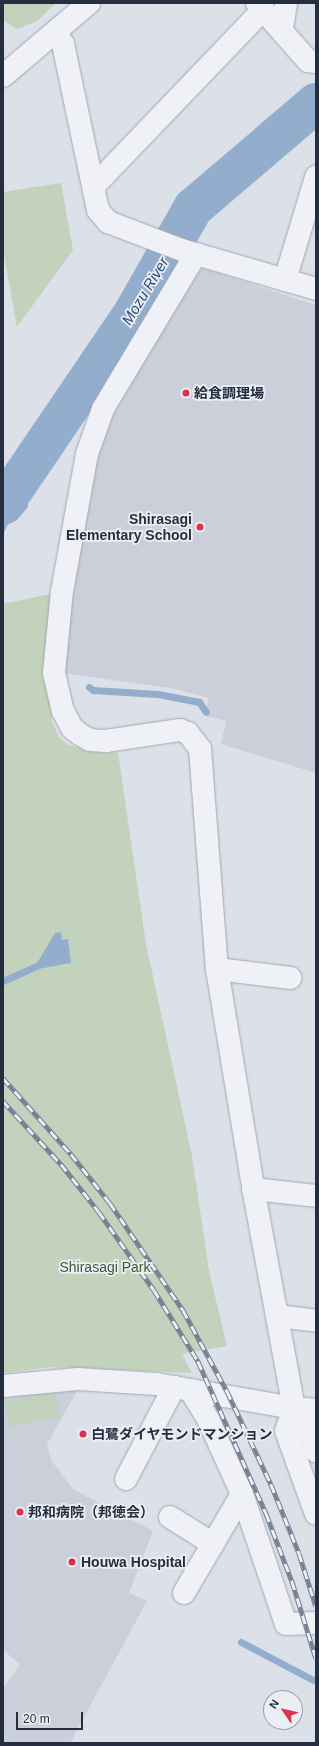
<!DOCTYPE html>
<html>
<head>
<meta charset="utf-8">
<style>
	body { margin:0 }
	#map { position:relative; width:319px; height:1746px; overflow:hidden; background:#dce0e8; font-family:Arial,"Noto Sans JP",sans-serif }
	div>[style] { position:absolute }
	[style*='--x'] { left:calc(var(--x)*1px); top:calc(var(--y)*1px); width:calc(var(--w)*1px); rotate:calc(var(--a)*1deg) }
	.built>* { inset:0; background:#cacfda }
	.green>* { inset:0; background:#c2d2bc; transform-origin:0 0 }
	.water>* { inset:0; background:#93aecc }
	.stream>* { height:7px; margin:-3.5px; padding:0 3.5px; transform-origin:3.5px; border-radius:3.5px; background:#93aecc }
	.river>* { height:40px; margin:-20px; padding:0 20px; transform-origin:20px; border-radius:20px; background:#93aecc }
	.roads { filter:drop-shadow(0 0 1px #a1a7b2) drop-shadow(0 0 1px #a1a7b2) }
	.minor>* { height:22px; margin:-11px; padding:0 11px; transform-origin:11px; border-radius:11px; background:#eff1f6 }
	.rail>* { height:4.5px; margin-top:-2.25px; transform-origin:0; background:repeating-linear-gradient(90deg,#ebeff5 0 9px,#747f93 0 18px); box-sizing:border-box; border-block:1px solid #747f93 }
	.dots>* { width:11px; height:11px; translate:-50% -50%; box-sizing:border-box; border:2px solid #ebeff5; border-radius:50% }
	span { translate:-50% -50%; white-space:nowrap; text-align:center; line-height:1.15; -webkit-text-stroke:3.5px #ebeff5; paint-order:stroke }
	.poi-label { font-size:14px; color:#242e3f; font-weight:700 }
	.left { translate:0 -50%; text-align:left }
	.right { translate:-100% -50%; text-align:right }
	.park-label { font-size:14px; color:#385c30 }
	.water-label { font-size:15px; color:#2b4c77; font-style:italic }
	.frame { position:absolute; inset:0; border:4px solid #242e3f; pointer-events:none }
	.north { position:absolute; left:263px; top:1690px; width:40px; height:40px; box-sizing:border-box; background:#ebeff5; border:1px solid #9ba2ac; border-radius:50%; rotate:304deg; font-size:11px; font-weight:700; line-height:16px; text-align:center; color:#242e3f }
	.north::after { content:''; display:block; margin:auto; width:14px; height:18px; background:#db334b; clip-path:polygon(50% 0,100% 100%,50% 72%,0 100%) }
	.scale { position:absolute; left:16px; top:1712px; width:67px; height:18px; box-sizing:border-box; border:2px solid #242e3f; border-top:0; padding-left:5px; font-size:12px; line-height:14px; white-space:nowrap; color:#242e3f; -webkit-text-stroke:3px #ebeff5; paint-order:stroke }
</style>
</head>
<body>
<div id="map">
	<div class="built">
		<div style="clip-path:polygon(205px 269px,316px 305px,316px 773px,221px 744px,226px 721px,206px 716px,208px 698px,171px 688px,62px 673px,72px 587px,99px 448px,111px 414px,195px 272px)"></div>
		<div style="clip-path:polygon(55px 1391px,77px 1391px,47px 1444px,51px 1460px,73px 1489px,153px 1531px,129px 1593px,147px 1601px,70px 1743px,3px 1743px,3px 1688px,20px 1664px,3px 1650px,3px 1398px)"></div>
	</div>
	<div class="green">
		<div style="clip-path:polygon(3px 3px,56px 3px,37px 21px,17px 29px,3px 20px)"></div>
		<div style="clip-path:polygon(61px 183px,73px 250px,17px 327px,3px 249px,3px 192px)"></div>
		<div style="clip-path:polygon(50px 594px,51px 614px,46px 663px,52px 722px,59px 737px,68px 745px,95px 752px,118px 753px,146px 944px,192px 1156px,209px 1271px,227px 1346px,182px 1354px,192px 1373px,51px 1367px,3px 1373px,3px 604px)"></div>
		<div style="left:55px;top:1391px;width:26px;height:52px;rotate:79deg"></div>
	</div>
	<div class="water">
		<div style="clip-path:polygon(73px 396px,80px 401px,55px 448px,26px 492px,28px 507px,17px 520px,8px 524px,3px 535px,3px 470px,38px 440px)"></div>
		<div style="clip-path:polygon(61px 932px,62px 940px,68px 939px,71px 963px,38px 969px,37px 963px,55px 933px)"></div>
	</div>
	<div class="stream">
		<div style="--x:89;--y:687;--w:5;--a:37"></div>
		<div style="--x:93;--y:690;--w:65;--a:3.5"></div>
		<div style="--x:158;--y:694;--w:42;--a:11"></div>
		<div style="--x:199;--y:702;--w:12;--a:55"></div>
		<div style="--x:3;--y:981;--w:46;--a:-24.3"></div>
		<div style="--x:241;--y:1642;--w:81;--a:27.8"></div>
	</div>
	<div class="river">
		<div style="--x:3;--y:505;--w:233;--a:-55.8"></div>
		<div style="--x:134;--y:312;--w:120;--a:-60.4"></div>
		<div style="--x:193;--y:208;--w:162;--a:-40.5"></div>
	</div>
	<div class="roads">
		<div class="minor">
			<div style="--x:257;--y:3;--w:77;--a:48.7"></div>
			<div style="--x:308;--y:61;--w:8;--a:7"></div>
			<div style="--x:282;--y:29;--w:26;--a:-81"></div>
			<div style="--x:55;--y:33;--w:14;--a:54"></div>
			<div style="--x:63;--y:44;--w:170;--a:78.1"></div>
			<div style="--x:98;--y:210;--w:16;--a:50"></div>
			<div style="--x:108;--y:222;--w:79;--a:20.7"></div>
			<div style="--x:182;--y:250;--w:140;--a:16.2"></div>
			<div style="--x:3;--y:76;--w:113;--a:-40.3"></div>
			<div style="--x:94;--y:186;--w:244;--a:-46.2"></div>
			<div style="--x:196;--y:254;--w:181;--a:121"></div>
			<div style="--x:103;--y:409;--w:48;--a:109.6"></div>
			<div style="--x:87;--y:454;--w:139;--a:100.3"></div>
			<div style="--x:62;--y:591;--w:82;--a:95.6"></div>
			<div style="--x:54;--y:673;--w:39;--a:77"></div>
			<div style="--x:63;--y:711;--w:19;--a:62"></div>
			<div style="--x:72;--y:728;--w:11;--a:38"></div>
			<div style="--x:81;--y:735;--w:10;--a:29"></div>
			<div style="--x:90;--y:740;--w:16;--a:4"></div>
			<div style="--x:106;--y:741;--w:75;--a:-8.5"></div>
			<div style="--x:180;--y:730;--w:9;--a:21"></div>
			<div style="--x:188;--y:733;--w:20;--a:53"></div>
			<div style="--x:200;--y:749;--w:221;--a:85.6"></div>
			<div style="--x:217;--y:969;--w:232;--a:80.6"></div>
			<div style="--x:255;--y:1198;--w:214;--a:79.5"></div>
			<div style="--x:294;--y:1408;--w:32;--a:58"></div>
			<div style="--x:311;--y:1435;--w:17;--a:73"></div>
			<div style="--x:285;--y:280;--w:108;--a:-73.2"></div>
			<div style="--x:217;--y:969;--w:74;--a:7"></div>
			<div style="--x:253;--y:1189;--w:63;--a:6.3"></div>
			<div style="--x:278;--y:1316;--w:38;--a:7"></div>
			<div style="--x:3;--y:1386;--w:75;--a:-5.3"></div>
			<div style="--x:78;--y:1379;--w:78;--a:3.7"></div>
			<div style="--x:156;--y:1384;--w:140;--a:9.9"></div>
			<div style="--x:294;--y:1408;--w:22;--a:5"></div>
			<div style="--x:190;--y:1390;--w:34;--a:58"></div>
			<div style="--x:208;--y:1419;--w:82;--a:65.6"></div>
			<div style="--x:242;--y:1494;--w:137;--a:71.3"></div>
			<div style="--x:286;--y:1624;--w:30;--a:-2"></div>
			<div style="--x:294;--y:1408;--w:24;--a:109"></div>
			<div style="--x:286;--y:1431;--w:88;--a:70.1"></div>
			<div style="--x:126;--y:1479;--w:104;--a:-62.4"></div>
			<div style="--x:170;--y:1517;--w:51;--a:32.1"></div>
			<div style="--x:184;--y:1593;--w:115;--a:-59.6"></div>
		</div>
	</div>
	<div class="rail">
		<div style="--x:3;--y:1078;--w:102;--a:48.2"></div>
		<div style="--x:71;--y:1154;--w:63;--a:51.5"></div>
		<div style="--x:110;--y:1203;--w:130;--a:55.7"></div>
		<div style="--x:183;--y:1310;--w:92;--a:61.5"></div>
		<div style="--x:227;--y:1391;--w:103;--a:64.7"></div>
		<div style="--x:271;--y:1484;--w:74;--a:67.9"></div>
		<div style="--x:299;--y:1553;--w:56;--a:72.2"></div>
		<div style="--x:3;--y:1101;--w:86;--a:47.4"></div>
		<div style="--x:61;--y:1164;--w:61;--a:51.6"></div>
		<div style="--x:99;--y:1212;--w:95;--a:54.8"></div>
		<div style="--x:154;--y:1290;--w:84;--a:58.2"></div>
		<div style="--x:198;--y:1361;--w:167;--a:65.9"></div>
		<div style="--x:266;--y:1513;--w:73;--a:69.1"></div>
		<div style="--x:292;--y:1581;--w:81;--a:72.7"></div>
	</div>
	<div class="dots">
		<div style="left:186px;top:393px;background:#db334b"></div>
		<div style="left:200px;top:527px;background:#db334b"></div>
		<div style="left:83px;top:1434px;background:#db334b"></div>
		<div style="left:20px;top:1512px;background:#db334b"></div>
		<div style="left:72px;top:1562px;background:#db334b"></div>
	</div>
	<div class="poi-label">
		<span class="left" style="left:194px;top:393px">給食調理場</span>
		<span class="right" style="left:192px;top:527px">Shirasagi<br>Elementary School</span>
		<span class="left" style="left:91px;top:1434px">白鷺ダイヤモンドマンション</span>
		<span class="left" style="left:28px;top:1512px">邦和病院（邦徳会）</span>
		<span class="left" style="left:81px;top:1562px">Houwa Hospital</span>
	</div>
	<div class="park-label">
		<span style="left:105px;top:1267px">Shirasagi Park</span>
	</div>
	<div class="water-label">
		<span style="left:145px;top:291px;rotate:-59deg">Mozu River</span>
	</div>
	<div class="frame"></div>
	<div class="north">N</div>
	<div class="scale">20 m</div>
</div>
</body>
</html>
